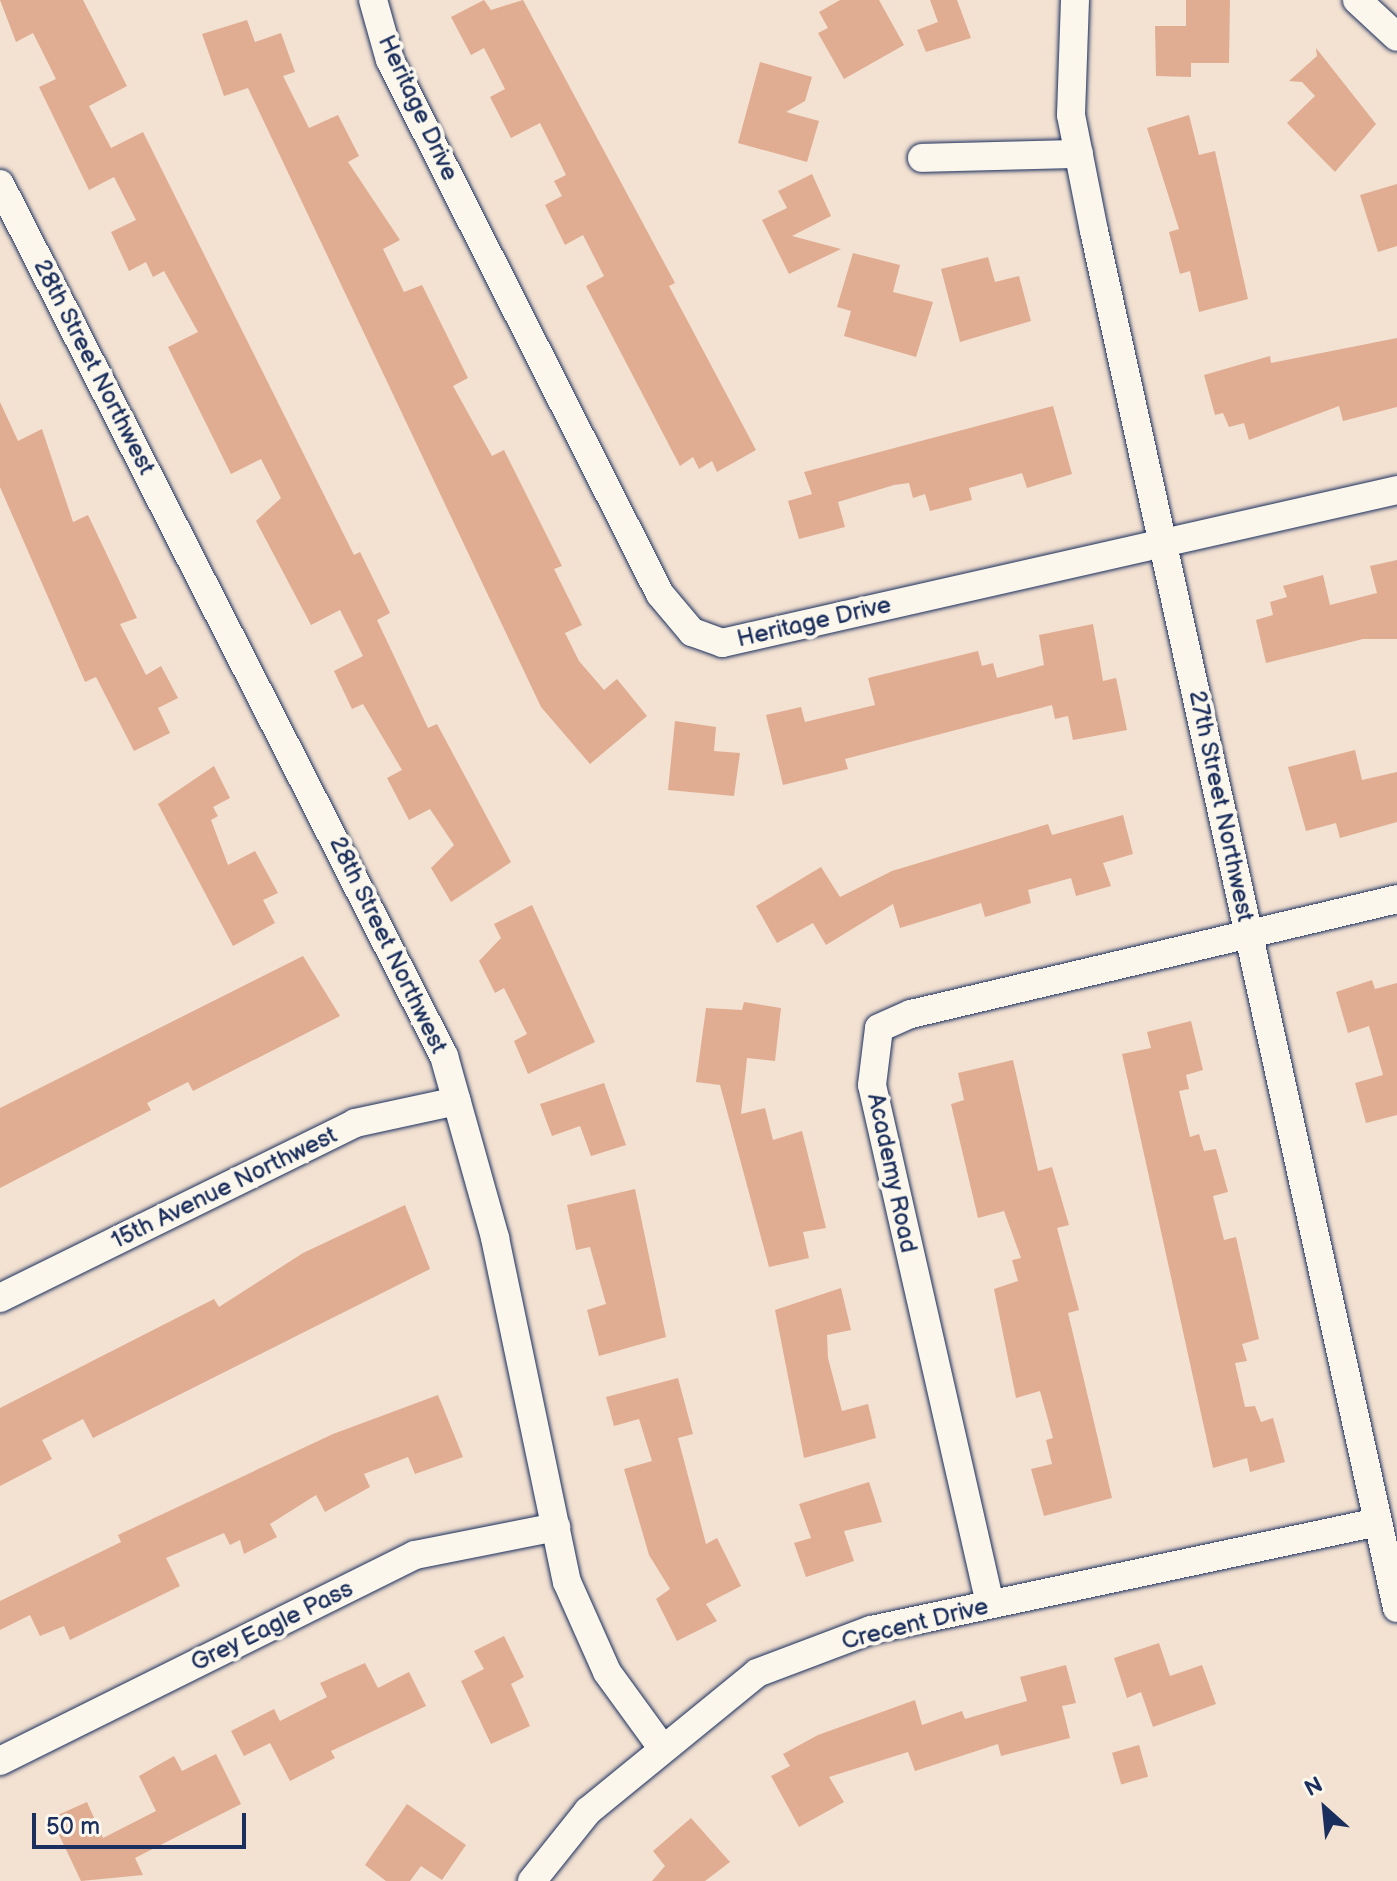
<!DOCTYPE html>
<html>
<head>
<meta charset="utf-8">
<style>
	body { margin:0 }
	#map { position:relative; width:1397px; height:1881px; overflow:hidden; background:#f3e1d1; font-family:"Balsamiq Sans",sans-serif }
	div>[style] { position:absolute }
	[style*='--x'] { left:calc(var(--x)*1px); top:calc(var(--y)*1px); width:calc(var(--w)*1px); rotate:calc(var(--a)*1deg) }
	.building>* { inset:0; background:#e0ad93; transform-origin:0 0 }
	.roads { filter:drop-shadow(0 0 2px #1b2f5e) drop-shadow(0 0 2px #1b2f5e) }
	.minor>* { height:28px; margin:-14px; padding:0 14px; transform-origin:14px; border-radius:14px; background:#fbf7ec }
	span { translate:-50% -50%; white-space:nowrap; text-align:center; line-height:1.15; -webkit-text-stroke:8px #fbf7ec; paint-order:stroke }
	.street-label { font-size:24px; color:#1b2f5e }
	.north { position:absolute; left:1285px; top:1769px; width:80px; height:80px; -webkit-text-stroke:6px #fbf7ec; paint-order:stroke; rotate:333deg; font-size:22px; font-weight:700; line-height:32px; text-align:center; color:#1b2f5e }
	.north::after { content:''; display:block; margin:auto; width:28px; height:36px; background:#1b2f5e; clip-path:polygon(50% 0,100% 100%,50% 72%,0 100%) }
	.scale { position:absolute; left:32px; top:1813px; width:214px; height:36px; box-sizing:border-box; border:4px solid #1b2f5e; border-top:0; padding-left:10px; font-size:24px; line-height:28px; white-space:nowrap; color:#1b2f5e; -webkit-text-stroke:6px #fbf7ec; paint-order:stroke }
</style>
</head>
<body>
<div id="map">
	<div class="building">
		<div style="clip-path:polygon(0 0,83px 0,127px 86px,89px 106px,111px 148px,143px 132px,354px 555px,360px 552px,390px 613px,377px 620px,428px 728px,437px 724px,511px 862px,451px 902px,431px 868px,454px 845px,430px 809px,409px 820px,387px 778px,402px 770px,363px 704px,352px 709px,334px 671px,363px 656px,340px 610px,311px 625px,256px 521px,281px 498px,261px 459px,231px 474px,168px 347px,198px 332px,164px 271px,153px 277px,146px 262px,129px 271px,111px 232px,136px 220px,114px 177px,89px 190px,39px 87px,56px 79px,33px 33px,16px 42px)"></div>
		<div style="clip-path:polygon(484px 0,491px 10px,523px 0,675px 283px,669px 286px,756px 450px,717px 472px,712px 461px,699px 469px,693px 457px,680px 466px,586px 286px,604px 276px,583px 235px,565px 245px,545px 205px,562px 196px,554px 181px,566px 175px,540px 123px,511px 138px,490px 97px,505px 89px,484px 48px,471px 55px,451px 17px)"></div>
		<div style="clip-path:polygon(840px 0,879px 0,904px 45px,844px 79px,818px 33px,828px 28px,819px 12px)"></div>
		<div style="clip-path:polygon(930px 0,957px 0,971px 38px,926px 52px,917px 30px,938px 22px)"></div>
		<div style="clip-path:polygon(1186px 0,1230px 0,1229px 63px,1191px 63px,1191px 77px,1156px 76px,1155px 26px,1186px 26px)"></div>
		<div style="clip-path:polygon(247px 20px,255px 42px,281px 33px,295px 72px,283px 76px,309px 128px,338px 115px,359px 156px,348px 162px,400px 240px,383px 249px,404px 292px,422px 285px,468px 378px,453px 386px,492px 456px,504px 450px,562px 566px,554px 569px,582px 625px,565px 633px,579px 661px,604px 690px,617px 679px,647px 716px,590px 764px,541px 707px,248px 88px,224px 96px,202px 34px)"></div>
		<div style="clip-path:polygon(1316px 48px,1376px 124px,1335px 172px,1287px 123px,1315px 96px,1302px 82px,1289px 81px,1317px 56px)"></div>
		<div style="clip-path:polygon(760px 62px,812px 77px,805px 101px,786px 112px,819px 121px,807px 162px,738px 143px)"></div>
		<div style="clip-path:polygon(1189px 115px,1199px 155px,1215px 151px,1248px 299px,1199px 312px,1190px 271px,1180px 274px,1169px 232px,1179px 229px,1147px 128px)"></div>
		<div style="clip-path:polygon(812px 174px,831px 216px,792px 236px,841px 249px,789px 274px,762px 220px,787px 208px,778px 191px)"></div>
		<div style="clip-path:polygon(1397px 184px,1397px 246px,1378px 252px,1360px 195px)"></div>
		<div style="clip-path:polygon(853px 253px,900px 265px,893px 292px,933px 302px,916px 357px,844px 336px,851px 311px,837px 307px)"></div>
		<div style="clip-path:polygon(988px 257px,995px 282px,1019px 276px,1031px 321px,960px 342px,941px 269px)"></div>
		<div style="clip-path:polygon(1397px 338px,1397px 407px,1343px 421px,1339px 406px,1249px 440px,1244px 423px,1229px 427px,1223px 413px,1215px 415px,1204px 375px,1270px 356px,1271px 363px)"></div>
		<div style="clip-path:polygon(0 402px,18px 441px,42px 429px,73px 522px,88px 515px,137px 618px,120px 624px,146px 675px,161px 666px,178px 698px,158px 708px,170px 733px,134px 751px,96px 677px,85px 682px,0 487px)"></div>
		<div style="clip-path:polygon(1053px 406px,1072px 474px,1027px 488px,1022px 473px,969px 488px,972px 500px,930px 511px,925px 494px,913px 498px,909px 483px,894px 485px,838px 502px,845px 527px,799px 539px,788px 501px,812px 494px,804px 472px)"></div>
		<div style="clip-path:polygon(1397px 560px,1397px 639px,1363px 639px,1266px 663px,1256px 620px,1273px 615px,1270px 602px,1287px 597px,1283px 586px,1323px 575px,1330px 605px,1377px 593px,1370px 566px)"></div>
		<div style="clip-path:polygon(1093px 624px,1103px 681px,1116px 678px,1127px 730px,1073px 740px,1068px 716px,1055px 719px,1052px 705px,845px 759px,848px 769px,783px 785px,766px 715px,801px 707px,805px 722px,875px 705px,868px 678px,978px 651px,982px 666px,993px 663px,997px 678px,1044px 665px,1039px 635px)"></div>
		<div style="clip-path:polygon(675px 721px,716px 727px,714px 751px,740px 753px,734px 796px,668px 790px)"></div>
		<div style="clip-path:polygon(1355px 750px,1362px 780px,1397px 772px,1397px 822px,1340px 838px,1336px 823px,1306px 831px,1288px 767px)"></div>
		<div style="clip-path:polygon(214px 766px,230px 798px,213px 807px,218px 816px,211px 820px,228px 865px,255px 851px,278px 893px,263px 900px,275px 923px,233px 946px,158px 804px)"></div>
		<div style="clip-path:polygon(1123px 815px,1133px 854px,1103px 863px,1111px 886px,1076px 896px,1071px 878px,1028px 890px,1031px 903px,985px 917px,981px 903px,900px 928px,893px 904px,826px 945px,813px 923px,777px 943px,756px 906px,821px 867px,840px 897px,892px 871px,1048px 824px,1052px 835px)"></div>
		<div style="clip-path:polygon(532px 905px,595px 1042px,528px 1074px,514px 1041px,527px 1034px,504px 988px,495px 993px,479px 961px,501px 938px,494px 924px)"></div>
		<div style="clip-path:polygon(303px 956px,340px 1016px,193px 1091px,188px 1082px,147px 1103px,151px 1110px,0 1188px,0 1108px)"></div>
		<div style="clip-path:polygon(1372px 980px,1375px 989px,1397px 983px,1397px 1115px,1366px 1123px,1355px 1083px,1383px 1075px,1369px 1026px,1348px 1033px,1336px 992px)"></div>
		<div style="clip-path:polygon(744px 1002px,781px 1008px,775px 1061px,747px 1058px,741px 1114px,765px 1108px,773px 1140px,802px 1131px,826px 1228px,803px 1232px,809px 1258px,769px 1267px,720px 1085px,696px 1082px,706px 1008px,742px 1010px)"></div>
		<div style="clip-path:polygon(1191px 1021px,1203px 1070px,1186px 1075px,1189px 1089px,1179px 1091px,1190px 1137px,1199px 1134px,1204px 1151px,1216px 1149px,1228px 1192px,1213px 1196px,1224px 1240px,1236px 1237px,1259px 1339px,1242px 1344px,1247px 1361px,1235px 1363px,1245px 1407px,1255px 1406px,1261px 1422px,1273px 1418px,1285px 1462px,1250px 1472px,1247px 1458px,1213px 1468px,1122px 1054px,1151px 1048px,1147px 1032px)"></div>
		<div style="clip-path:polygon(1013px 1060px,1038px 1171px,1052px 1167px,1069px 1225px,1057px 1228px,1079px 1310px,1068px 1313px,1112px 1498px,1044px 1516px,1031px 1469px,1052px 1464px,1046px 1440px,1053px 1438px,1040px 1391px,1016px 1398px,994px 1289px,1018px 1281px,1012px 1260px,1021px 1258px,1004px 1211px,978px 1218px,951px 1104px,964px 1100px,958px 1073px)"></div>
		<div style="clip-path:polygon(604px 1083px,626px 1145px,591px 1156px,580px 1126px,552px 1136px,540px 1104px)"></div>
		<div style="clip-path:polygon(635px 1189px,666px 1337px,599px 1356px,587px 1310px,606px 1304px,590px 1247px,576px 1250px,567px 1205px)"></div>
		<div style="clip-path:polygon(405px 1205px,430px 1269px,93px 1438px,83px 1419px,42px 1440px,52px 1459px,0 1486px,0 1408px,214px 1299px,219px 1307px,303px 1253px)"></div>
		<div style="clip-path:polygon(841px 1288px,851px 1330px,827px 1335px,828px 1358px,842px 1411px,868px 1404px,876px 1438px,804px 1458px,775px 1310px)"></div>
		<div style="clip-path:polygon(678px 1378px,693px 1434px,678px 1438px,706px 1544px,717px 1538px,741px 1586px,706px 1604px,717px 1621px,677px 1641px,656px 1599px,670px 1589px,649px 1555px,624px 1469px,652px 1461px,639px 1419px,614px 1426px,606px 1397px)"></div>
		<div style="clip-path:polygon(438px 1395px,463px 1457px,415px 1474px,408px 1457px,364px 1474px,370px 1487px,325px 1512px,316px 1495px,270px 1524px,277px 1537px,244px 1554px,240px 1540px,230px 1545px,224px 1533px,166px 1558px,180px 1586px,70px 1640px,64px 1626px,40px 1636px,30px 1615px,0 1630px,0 1601px,121px 1542px,118px 1535px,333px 1434px)"></div>
		<div style="clip-path:polygon(869px 1482px,882px 1522px,844px 1531px,854px 1561px,806px 1577px,794px 1543px,811px 1538px,799px 1504px)"></div>
		<div style="clip-path:polygon(504px 1636px,524px 1677px,511px 1684px,530px 1726px,491px 1744px,461px 1681px,484px 1669px,474px 1651px)"></div>
		<div style="clip-path:polygon(1159px 1643px,1170px 1676px,1202px 1665px,1216px 1704px,1153px 1727px,1141px 1692px,1127px 1698px,1114px 1658px)"></div>
		<div style="clip-path:polygon(365px 1663px,378px 1688px,409px 1672px,426px 1706px,331px 1751px,335px 1758px,290px 1781px,270px 1743px,244px 1756px,231px 1731px,274px 1709px,280px 1721px,327px 1697px,320px 1683px)"></div>
		<div style="clip-path:polygon(1066px 1665px,1076px 1703px,1062px 1706px,1070px 1738px,1001px 1756px,998px 1744px,915px 1771px,908px 1752px,829px 1777px,844px 1802px,799px 1827px,771px 1776px,790px 1766px,783px 1754px,818px 1735px,915px 1700px,922px 1725px,962px 1711px,965px 1719px,1027px 1701px,1020px 1677px)"></div>
		<div style="left:1139px;top:1745px;width:33px;height:28px;rotate:74deg"></div>
		<div style="clip-path:polygon(216px 1754px,241px 1804px,135px 1858px,143px 1875px,81px 1881px,51px 1818px,87px 1802px,103px 1838px,156px 1811px,139px 1776px,174px 1756px,182px 1771px)"></div>
		<div style="clip-path:polygon(407px 1804px,466px 1845px,442px 1880px,421px 1866px,410px 1881px,386px 1881px,365px 1865px)"></div>
		<div style="clip-path:polygon(691px 1818px,730px 1862px,705px 1881px,652px 1881px,665px 1866px,653px 1851px)"></div>
	</div>
	<div class="roads">
		<div class="minor">
			<div style="--x:373;--y:0;--w:62;--a:74.2"></div>
			<div style="--x:390;--y:60;--w:598;--a:63.18"></div>
			<div style="--x:660;--y:594;--w:50;--a:49.9"></div>
			<div style="--x:692;--y:632;--w:32;--a:20"></div>
			<div style="--x:722;--y:643;--w:692;--a:-12.77"></div>
			<div style="--x:1075;--y:0;--w:115;--a:92"></div>
			<div style="--x:1071;--y:115;--w:118;--a:78.8"></div>
			<div style="--x:1094;--y:231;--w:1410;--a:77.59"></div>
			<div style="--x:1357;--y:0;--w:54;--a:42.8"></div>
			<div style="--x:922;--y:158;--w:157;--a:-1.5"></div>
			<div style="--x:0;--y:184;--w:979;--a:63.02"></div>
			<div style="--x:444;--y:1056;--w:189;--a:74.3"></div>
			<div style="--x:495;--y:1238;--w:351;--a:78.2"></div>
			<div style="--x:567;--y:1582;--w:98;--a:66"></div>
			<div style="--x:607;--y:1672;--w:90;--a:54"></div>
			<div style="--x:0;--y:1298;--w:396;--a:-26.2"></div>
			<div style="--x:355;--y:1123;--w:104;--a:-12.2"></div>
			<div style="--x:990;--y:1604;--w:532;--a:-102.81"></div>
			<div style="--x:872;--y:1085;--w:57;--a:-83"></div>
			<div style="--x:879;--y:1028;--w:35;--a:-24"></div>
			<div style="--x:911;--y:1014;--w:499;--a:-13.3"></div>
			<div style="--x:0;--y:1761;--w:463;--a:-26.4"></div>
			<div style="--x:415;--y:1555;--w:144;--a:-11.2"></div>
			<div style="--x:532;--y:1881;--w:90;--a:-51.3"></div>
			<div style="--x:588;--y:1811;--w:218;--a:-39.2"></div>
			<div style="--x:757;--y:1673;--w:122;--a:-20.7"></div>
			<div style="--x:871;--y:1630;--w:518;--a:-12.03"></div>
		</div>
	</div>
	<div class="street-label">
		<span style="left:418px;top:108px;rotate:65deg">Heritage Drive</span>
		<span style="left:94px;top:367px;rotate:63deg">28th Street Northwest</span>
		<span style="left:814px;top:622px;rotate:-13deg">Heritage Drive</span>
		<span style="left:1221px;top:806px;rotate:78deg">27th Street Northwest</span>
		<span style="left:388px;top:945px;rotate:64deg">28th Street Northwest</span>
		<span style="left:892px;top:1173px;rotate:78deg">Academy Road</span>
		<span style="left:224px;top:1188px;rotate:-26deg">15th Avenue Northwest</span>
		<span style="left:915px;top:1624px;rotate:-14deg">Crecent Drive</span>
		<span style="left:272px;top:1626px;rotate:-26deg">Grey Eagle Pass</span>
	</div>
	<div class="north">N</div>
	<div class="scale">50 m</div>
</div>
</body>
</html>
